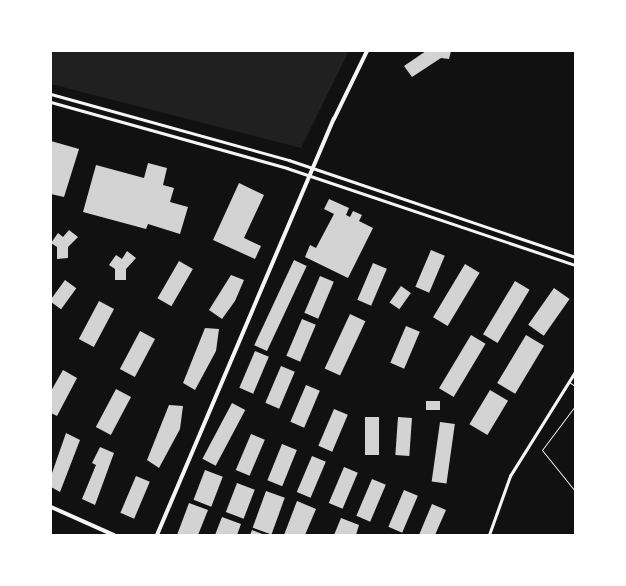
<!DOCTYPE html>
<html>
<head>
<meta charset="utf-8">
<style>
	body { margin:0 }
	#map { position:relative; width:626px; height:586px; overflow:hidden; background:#111; font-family:"Nunito Sans",sans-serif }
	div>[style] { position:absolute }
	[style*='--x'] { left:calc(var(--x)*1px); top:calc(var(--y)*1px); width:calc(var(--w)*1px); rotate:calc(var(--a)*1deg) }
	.green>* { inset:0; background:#202020 }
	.building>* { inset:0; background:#d3d3d3; transform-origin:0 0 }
	.service>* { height:1px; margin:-0.5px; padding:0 0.5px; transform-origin:0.5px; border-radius:0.5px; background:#f5f5f5 }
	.minor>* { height:2.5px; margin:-1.25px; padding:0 1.25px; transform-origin:1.25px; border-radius:1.25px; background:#f5f5f5 }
	.tertiary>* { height:4px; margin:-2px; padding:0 2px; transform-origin:2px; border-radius:2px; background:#f5f5f5 }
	span { translate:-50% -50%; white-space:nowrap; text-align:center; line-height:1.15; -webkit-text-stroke:5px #fff; paint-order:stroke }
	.frame { position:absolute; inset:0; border:52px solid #fff; pointer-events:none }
</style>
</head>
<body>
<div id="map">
	<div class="green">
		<div style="clip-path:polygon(51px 51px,349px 51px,301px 148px,51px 84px)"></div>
	</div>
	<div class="building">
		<div style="clip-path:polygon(426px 51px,451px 51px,449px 59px,441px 58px,412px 77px,404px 66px)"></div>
		<div style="clip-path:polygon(51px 141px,79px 149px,64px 197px,51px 194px)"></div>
		<div style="clip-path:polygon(148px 163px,167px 168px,163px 185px,174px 188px,170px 202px,188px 207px,180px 234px,148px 224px,146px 229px,83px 212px,96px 165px,144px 178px)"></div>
		<div style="clip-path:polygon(239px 183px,264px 195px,244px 238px,261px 246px,255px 259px,213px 240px)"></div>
		<div style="clip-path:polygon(329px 199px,349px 208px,346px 215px,350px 217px,353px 211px,362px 215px,359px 221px,373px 228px,348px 278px,305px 257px,310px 245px,316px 248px,334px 214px,324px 209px)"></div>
		<div style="clip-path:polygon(69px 230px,78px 237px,68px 247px,68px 258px,57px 259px,57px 247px,51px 243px,58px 233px,63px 237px)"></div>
		<div style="left:431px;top:250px;width:15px;height:40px;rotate:23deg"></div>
		<div style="clip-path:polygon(127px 251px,136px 258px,126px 269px,126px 280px,115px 280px,115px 269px,109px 265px,116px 255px,122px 259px)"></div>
		<div style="left:294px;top:260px;width:14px;height:94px;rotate:25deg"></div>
		<div style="left:179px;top:261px;width:16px;height:43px;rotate:30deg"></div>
		<div style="left:373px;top:263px;width:15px;height:40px;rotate:23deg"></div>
		<div style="left:465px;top:264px;width:17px;height:62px;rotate:31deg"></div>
		<div style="clip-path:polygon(231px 275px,244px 280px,235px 301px,222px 319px,209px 310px)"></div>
		<div style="left:320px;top:276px;width:15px;height:40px;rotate:23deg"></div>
		<div style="left:65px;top:280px;width:14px;height:26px;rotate:36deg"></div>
		<div style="left:515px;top:281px;width:17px;height:62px;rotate:31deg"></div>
		<div style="left:401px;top:286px;width:12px;height:20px;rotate:35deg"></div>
		<div style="left:554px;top:288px;width:19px;height:45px;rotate:35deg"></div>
		<div style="left:99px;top:301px;width:17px;height:43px;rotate:28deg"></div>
		<div style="left:350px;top:314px;width:17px;height:60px;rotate:25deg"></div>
		<div style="left:302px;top:319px;width:15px;height:40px;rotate:23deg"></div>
		<div style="left:406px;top:326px;width:15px;height:40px;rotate:23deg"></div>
		<div style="clip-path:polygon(205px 328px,219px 329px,216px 351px,195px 390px,183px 383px)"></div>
		<div style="left:140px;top:331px;width:17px;height:43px;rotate:28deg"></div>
		<div style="left:471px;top:335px;width:17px;height:62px;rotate:31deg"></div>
		<div style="left:526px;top:335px;width:21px;height:56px;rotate:31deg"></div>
		<div style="left:255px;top:351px;width:15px;height:40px;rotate:23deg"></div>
		<div style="left:281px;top:366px;width:15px;height:40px;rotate:23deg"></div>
		<div style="clip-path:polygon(63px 370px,77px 378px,57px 416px,51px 413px,51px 391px)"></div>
		<div style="left:306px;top:385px;width:15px;height:40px;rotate:23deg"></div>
		<div style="left:116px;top:389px;width:17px;height:43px;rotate:28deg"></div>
		<div style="left:490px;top:390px;width:21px;height:40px;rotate:31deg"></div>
		<div style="left:426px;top:401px;width:14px;height:9px"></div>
		<div style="left:232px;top:403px;width:15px;height:63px;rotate:28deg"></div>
		<div style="clip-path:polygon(169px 405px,183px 406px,180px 429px,159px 468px,147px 460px)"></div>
		<div style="left:334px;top:409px;width:15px;height:40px;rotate:23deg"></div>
		<div style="left:365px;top:417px;width:14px;height:38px"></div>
		<div style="left:398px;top:417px;width:14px;height:38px;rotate:4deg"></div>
		<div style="left:440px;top:422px;width:15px;height:60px;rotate:8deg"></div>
		<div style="clip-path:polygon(66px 433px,80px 440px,60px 492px,51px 487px,51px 476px)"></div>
		<div style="left:251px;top:434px;width:15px;height:39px;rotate:23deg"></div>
		<div style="left:282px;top:444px;width:16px;height:39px;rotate:22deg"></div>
		<div style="clip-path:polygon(100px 447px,114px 453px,95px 505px,82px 499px,96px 465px,92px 463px)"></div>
		<div style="left:312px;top:456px;width:15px;height:39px;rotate:23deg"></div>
		<div style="left:344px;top:467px;width:15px;height:39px;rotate:23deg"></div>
		<div style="left:205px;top:470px;width:19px;height:32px;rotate:21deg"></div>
		<div style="left:136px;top:476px;width:15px;height:40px;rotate:23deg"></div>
		<div style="left:372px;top:479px;width:15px;height:40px;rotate:23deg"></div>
		<div style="left:237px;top:483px;width:19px;height:31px;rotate:21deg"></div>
		<div style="left:404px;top:490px;width:15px;height:40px;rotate:23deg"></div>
		<div style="left:266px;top:491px;width:20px;height:39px;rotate:20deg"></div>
		<div style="clip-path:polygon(297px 501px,316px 509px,305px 535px,284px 535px)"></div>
		<div style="clip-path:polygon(189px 503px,208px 510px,198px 535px,177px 535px)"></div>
		<div style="clip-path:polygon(432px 504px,446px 510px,435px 535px,419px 535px)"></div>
		<div style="clip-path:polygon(222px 517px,241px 524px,237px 535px,215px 535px)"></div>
		<div style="clip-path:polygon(341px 518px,359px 525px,356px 535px,334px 535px)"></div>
		<div style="clip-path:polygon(252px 530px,265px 535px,250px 535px)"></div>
	</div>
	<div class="service">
		<div style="--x:569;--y:382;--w:7;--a:34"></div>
		<div style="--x:575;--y:406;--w:55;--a:126.9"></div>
		<div style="--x:542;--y:450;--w:53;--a:51.2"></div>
	</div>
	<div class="minor">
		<div style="--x:51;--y:94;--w:247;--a:15.5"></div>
		<div style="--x:289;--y:160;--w:302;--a:18.7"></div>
		<div style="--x:51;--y:102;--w:245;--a:15.6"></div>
		<div style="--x:287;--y:168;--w:304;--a:18.6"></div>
		<div style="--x:489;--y:535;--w:63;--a:-70.4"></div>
		<div style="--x:510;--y:476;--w:123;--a:-58"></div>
	</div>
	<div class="tertiary">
		<div style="--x:51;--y:507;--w:69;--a:24"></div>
		<div style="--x:157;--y:535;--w:452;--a:-67"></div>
		<div style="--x:334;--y:119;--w:76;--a:-64.1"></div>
	</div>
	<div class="frame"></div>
</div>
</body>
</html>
